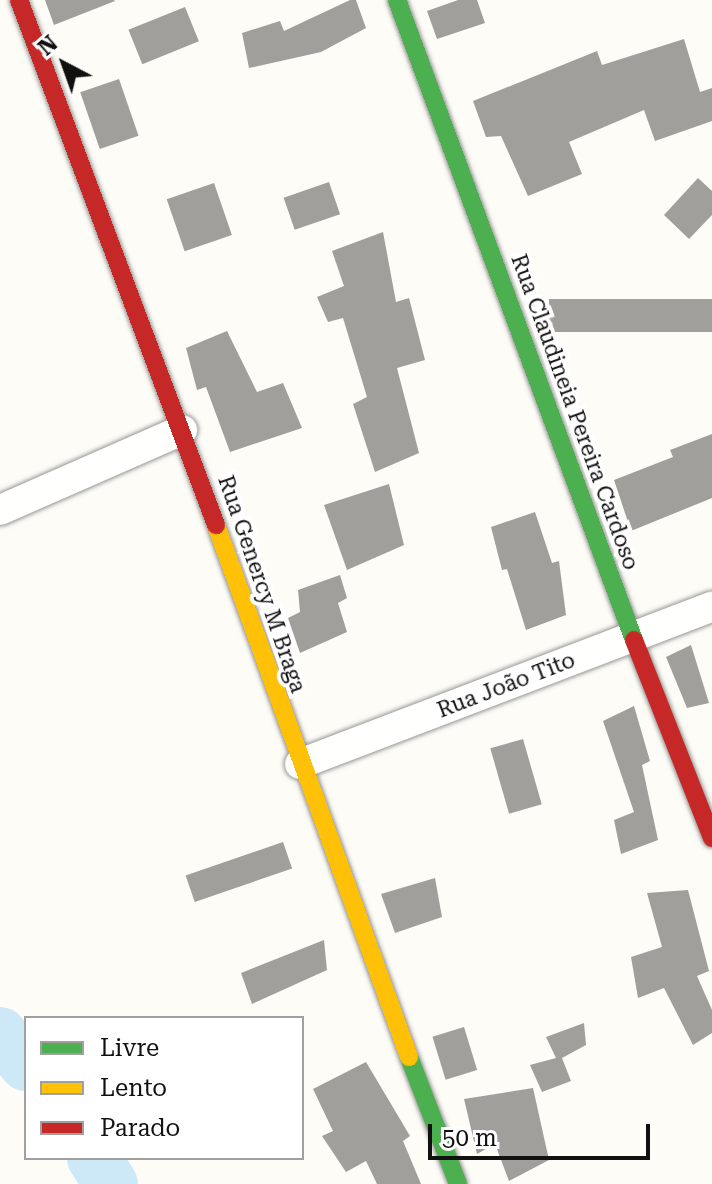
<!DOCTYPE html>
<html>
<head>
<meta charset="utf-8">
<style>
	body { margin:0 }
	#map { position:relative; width:712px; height:1184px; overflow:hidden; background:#fdfcf7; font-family:"Roboto Serif",serif }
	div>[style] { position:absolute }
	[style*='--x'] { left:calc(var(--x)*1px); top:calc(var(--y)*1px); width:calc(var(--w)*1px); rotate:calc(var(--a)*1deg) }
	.river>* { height:54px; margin:-27px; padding:0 27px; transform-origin:27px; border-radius:27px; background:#cde8f7 }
	.building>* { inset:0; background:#a19f9c; transform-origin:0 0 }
	.roads { filter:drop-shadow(0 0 2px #979795) drop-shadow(0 0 2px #979795) }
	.street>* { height:30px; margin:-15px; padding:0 15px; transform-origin:15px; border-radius:15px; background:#fffffe }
	.fast>* { height:18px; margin:-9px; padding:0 9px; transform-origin:9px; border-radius:9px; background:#4caf50 }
	.slow>* { height:18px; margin:-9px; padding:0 9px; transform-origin:9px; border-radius:9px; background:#ffc107 }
	.jam>* { height:18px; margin:-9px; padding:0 9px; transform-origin:9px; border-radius:9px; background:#c62828 }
	span { translate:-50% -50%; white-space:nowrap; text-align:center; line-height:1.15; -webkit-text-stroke:8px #fff; paint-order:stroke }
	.street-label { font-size:22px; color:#111 }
	.legend { position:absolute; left:24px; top:1016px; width:280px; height:144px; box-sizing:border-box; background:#fff; border:2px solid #a0a0a0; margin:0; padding:10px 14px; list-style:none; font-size:24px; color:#111 }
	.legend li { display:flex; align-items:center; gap:16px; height:40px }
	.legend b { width:40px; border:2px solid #a0a0a0 }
	.north { position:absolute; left:24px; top:24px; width:80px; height:80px; -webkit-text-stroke:6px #fff; paint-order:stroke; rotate:319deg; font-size:22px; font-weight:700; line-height:32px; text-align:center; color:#111 }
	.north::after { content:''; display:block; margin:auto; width:28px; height:36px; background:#111; clip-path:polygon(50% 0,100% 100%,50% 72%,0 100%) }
	.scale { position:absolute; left:428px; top:1124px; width:222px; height:36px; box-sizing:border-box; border:4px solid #111; border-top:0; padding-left:10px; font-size:24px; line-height:28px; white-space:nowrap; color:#111; -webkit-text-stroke:6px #fff; paint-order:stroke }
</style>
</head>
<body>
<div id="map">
	<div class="river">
		<div style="--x:0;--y:1034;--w:40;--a:49"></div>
		<div style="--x:94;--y:1158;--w:31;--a:57"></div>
	</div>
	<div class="building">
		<div style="clip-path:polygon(45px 0,114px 0,115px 1px,54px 25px)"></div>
		<div style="clip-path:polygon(350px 0,356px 0,366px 28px,321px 52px,249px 68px,242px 33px,280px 21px,284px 31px)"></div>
		<div style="clip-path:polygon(458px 0,477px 0,485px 23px,437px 39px,427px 11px)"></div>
		<div style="left:185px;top:7px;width:37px;height:61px;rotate:68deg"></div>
		<div style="clip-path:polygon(684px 39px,700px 92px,712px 88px,712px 121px,655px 141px,644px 110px,569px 142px,582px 174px,528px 196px,501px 136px,486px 137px,473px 101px,597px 51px,602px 65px)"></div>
		<div style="left:119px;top:79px;width:60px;height:41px;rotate:71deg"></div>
		<div style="clip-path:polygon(698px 178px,712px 191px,712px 215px,689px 239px,664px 215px)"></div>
		<div style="left:329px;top:182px;width:34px;height:48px;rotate:71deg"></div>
		<div style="left:214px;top:183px;width:55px;height:50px;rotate:71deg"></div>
		<div style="clip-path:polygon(383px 232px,396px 302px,409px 298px,425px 360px,397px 368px,419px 453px,375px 472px,353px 404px,367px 397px,343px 318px,328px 322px,317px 297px,344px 286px,332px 251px)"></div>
		<div style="left:712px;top:299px;width:33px;height:163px;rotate:90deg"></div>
		<div style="clip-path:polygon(227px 331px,257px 392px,283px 383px,302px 428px,230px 452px,206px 387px,197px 390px,186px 348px)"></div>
		<div style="clip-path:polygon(712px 434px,712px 498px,631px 531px,614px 480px,673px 457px,670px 450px)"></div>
		<div style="clip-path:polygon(389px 484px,404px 545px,347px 570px,324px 505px)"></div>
		<div style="clip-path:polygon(535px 512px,552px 563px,559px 561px,566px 615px,526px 630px,507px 569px,502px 570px,491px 527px)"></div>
		<div style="clip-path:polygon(340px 575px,347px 598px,338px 603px,347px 632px,300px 653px,288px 618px,300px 612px,298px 590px)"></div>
		<div style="clip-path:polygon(691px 645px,709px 703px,687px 708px,666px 657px)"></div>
		<div style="clip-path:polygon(634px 706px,650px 761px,642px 765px,658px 840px,621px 854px,614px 820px,634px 812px,603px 721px)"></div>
		<div style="left:523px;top:739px;width:68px;height:34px;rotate:74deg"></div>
		<div style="left:283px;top:842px;width:28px;height:103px;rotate:71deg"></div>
		<div style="clip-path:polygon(435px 878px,442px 917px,395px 933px,381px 894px)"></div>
		<div style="clip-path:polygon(688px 890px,709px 971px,697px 976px,712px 1010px,712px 1033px,693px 1045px,664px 988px,638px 998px,631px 957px,662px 947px,647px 893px)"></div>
		<div style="clip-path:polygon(324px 940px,327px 970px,252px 1004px,241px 973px)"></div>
		<div style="clip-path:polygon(584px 1023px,586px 1045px,562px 1058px,571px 1081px,542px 1092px,530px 1065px,556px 1058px,546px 1037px)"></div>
		<div style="left:464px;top:1027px;width:45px;height:33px;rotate:73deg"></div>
		<div style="clip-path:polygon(366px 1062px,410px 1136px,403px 1141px,421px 1184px,377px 1184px,366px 1161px,346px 1172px,322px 1136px,333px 1131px,313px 1089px)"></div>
		<div style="clip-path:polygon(533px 1088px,549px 1160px,509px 1181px,495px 1144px,477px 1154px,464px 1099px)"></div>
	</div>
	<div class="roads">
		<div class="street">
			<div style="--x:0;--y:510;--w:199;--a:-23.7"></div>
			<div style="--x:300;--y:764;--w:441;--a:-20.9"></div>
		</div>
		<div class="fast">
			<div style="--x:397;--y:0;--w:682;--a:69.68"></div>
			<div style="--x:409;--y:1057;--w:136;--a:68.9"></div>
		</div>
		<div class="slow">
			<div style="--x:216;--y:525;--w:566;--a:70.06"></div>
		</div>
		<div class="jam">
			<div style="--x:19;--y:0;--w:561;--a:69.43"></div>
			<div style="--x:634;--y:640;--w:213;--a:68.5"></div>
		</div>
	</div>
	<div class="street-label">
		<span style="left:575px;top:412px;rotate:70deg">Rua Claudineia Pereira Cardoso</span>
		<span style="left:262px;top:584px;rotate:71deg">Rua Genercy M Braga</span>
		<span style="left:506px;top:685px;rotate:-21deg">Rua João Tito</span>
	</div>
	<ul class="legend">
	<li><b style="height:10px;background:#4caf50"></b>Livre</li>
	<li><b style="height:10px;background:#ffc107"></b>Lento</li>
	<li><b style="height:10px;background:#c62828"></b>Parado</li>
	</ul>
	<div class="north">N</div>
	<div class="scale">50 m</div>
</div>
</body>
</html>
